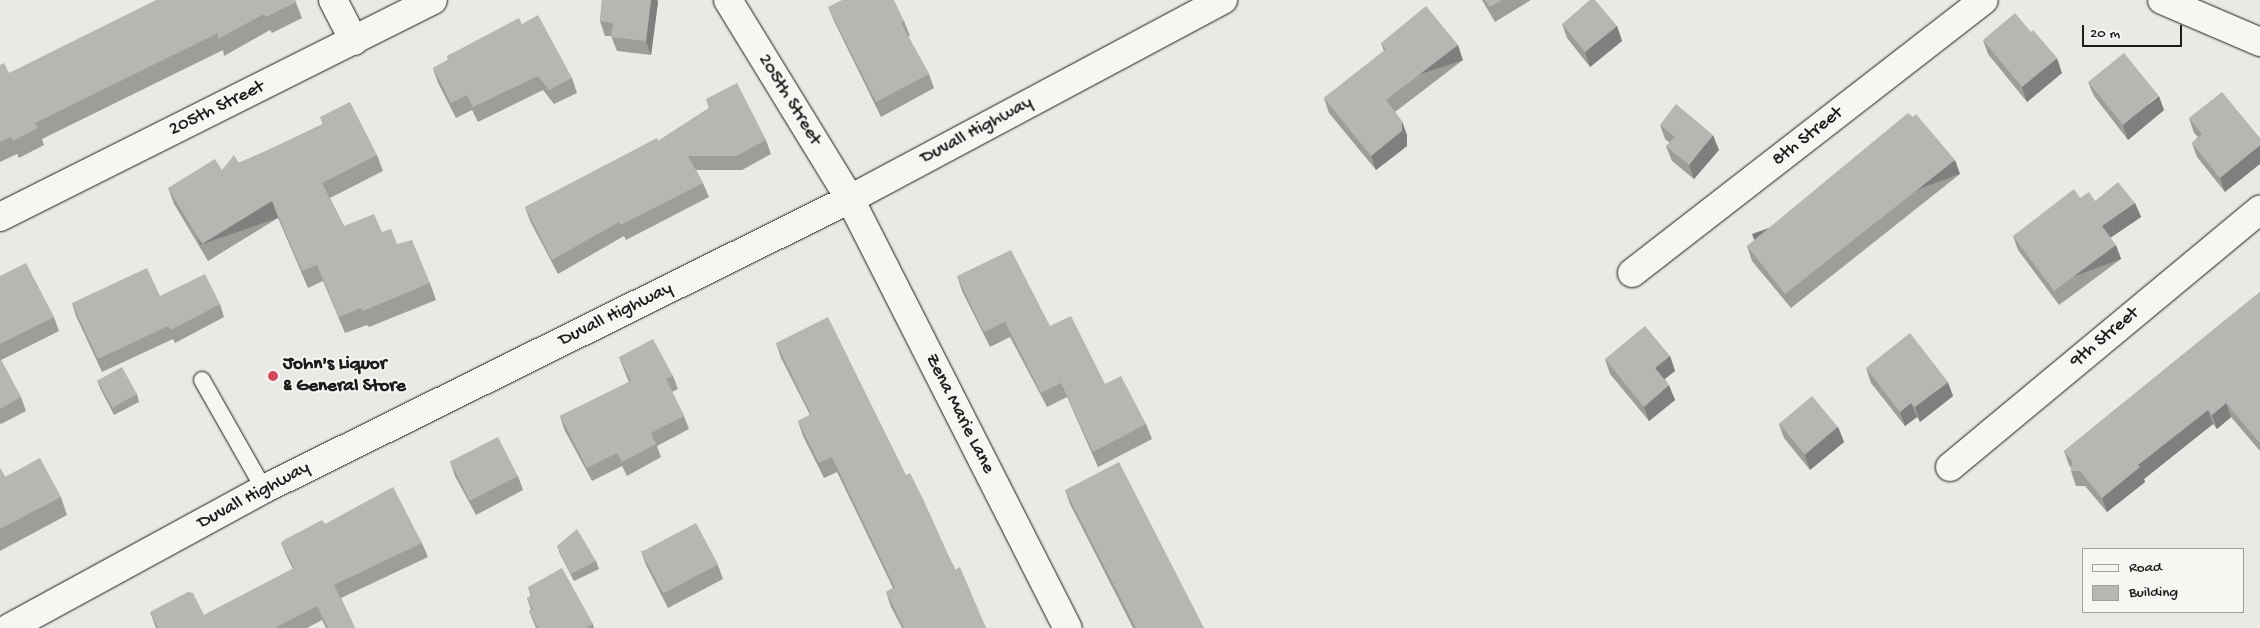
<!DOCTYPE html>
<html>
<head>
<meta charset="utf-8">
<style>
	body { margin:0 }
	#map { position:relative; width:2260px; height:628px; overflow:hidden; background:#e9e9e5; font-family:"Gochi Hand",sans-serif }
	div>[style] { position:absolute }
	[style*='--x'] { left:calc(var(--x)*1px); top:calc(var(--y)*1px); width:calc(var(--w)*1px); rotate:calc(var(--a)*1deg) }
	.roads { filter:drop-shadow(0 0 1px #1c1c1c) drop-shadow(0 0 1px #1c1c1c) }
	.lane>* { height:16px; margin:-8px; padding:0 8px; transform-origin:8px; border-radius:8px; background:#f6f6f2 }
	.street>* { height:28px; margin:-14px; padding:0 14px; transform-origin:14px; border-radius:14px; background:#f6f6f2 }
	.secondary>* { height:28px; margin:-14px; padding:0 14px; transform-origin:14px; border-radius:14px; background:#f6f6f2 }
	.wall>* { inset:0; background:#9d9d9a }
	.shaded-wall>* { inset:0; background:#7f7f7d; transform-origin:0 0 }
	.building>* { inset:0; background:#b6b6b3; transform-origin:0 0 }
	.dots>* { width:14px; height:14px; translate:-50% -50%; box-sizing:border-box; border:2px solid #f6f6f2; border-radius:50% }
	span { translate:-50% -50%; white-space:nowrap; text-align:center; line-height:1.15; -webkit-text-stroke:4px #f6f6f2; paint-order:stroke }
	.street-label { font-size:19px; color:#1c1c1c }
	.poi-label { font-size:19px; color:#1c1c1c; font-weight:700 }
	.left { translate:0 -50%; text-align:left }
	.legend { position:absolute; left:2082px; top:548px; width:162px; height:65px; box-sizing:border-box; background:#f6f6f2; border:1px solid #9f9f9c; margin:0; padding:6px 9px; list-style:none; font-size:15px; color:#1c1c1c }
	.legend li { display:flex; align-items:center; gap:10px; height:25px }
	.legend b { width:25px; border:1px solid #9f9f9c }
	.scale { position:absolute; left:2082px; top:25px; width:100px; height:22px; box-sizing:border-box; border:2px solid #1c1c1c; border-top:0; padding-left:6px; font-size:15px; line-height:18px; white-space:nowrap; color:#1c1c1c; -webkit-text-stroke:4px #f6f6f2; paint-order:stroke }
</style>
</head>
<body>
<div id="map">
	<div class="roads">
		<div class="lane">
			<div style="--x:202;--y:380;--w:125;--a:60.4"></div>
		</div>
		<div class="street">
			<div style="--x:333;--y:0;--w:46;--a:62.9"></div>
			<div style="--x:728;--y:0;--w:233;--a:58.5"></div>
			<div style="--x:850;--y:199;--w:481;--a:63.1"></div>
			<div style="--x:2162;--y:0;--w:107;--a:23.2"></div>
			<div style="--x:0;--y:217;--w:484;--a:-26.6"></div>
			<div style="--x:1632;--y:273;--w:445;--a:-37.8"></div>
			<div style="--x:1950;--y:467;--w:403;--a:-39.7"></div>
		</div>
		<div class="secondary">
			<div style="--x:9;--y:628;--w:290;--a:-28.6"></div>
			<div style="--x:264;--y:489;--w:654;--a:-26.33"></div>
			<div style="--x:850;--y:199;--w:423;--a:-28.1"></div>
		</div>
	</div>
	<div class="wall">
		<div style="clip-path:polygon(295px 0,302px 18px,272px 33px,270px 30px,224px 56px,223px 50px,42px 139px,44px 145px,19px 158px,17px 154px,0 162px,0 65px,9px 73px)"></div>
		<div style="clip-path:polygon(602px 0,657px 0,658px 2px,651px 55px,617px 51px,611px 36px,605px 36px,600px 21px)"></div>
		<div style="clip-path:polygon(1482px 0,1531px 0,1495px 22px)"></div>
		<div style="clip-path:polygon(828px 7px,904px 21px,910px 36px,908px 36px,929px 74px,934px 88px,881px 117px,834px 21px)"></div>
		<div style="clip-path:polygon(522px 24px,572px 78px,577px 93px,554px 104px,543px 90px,478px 122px,472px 110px,456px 118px,438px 83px,433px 68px,448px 60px,447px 56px)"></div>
		<div style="clip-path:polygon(1562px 24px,1617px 26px,1622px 41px,1590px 67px,1567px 38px)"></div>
		<div style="clip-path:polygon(1983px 40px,2062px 73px,2027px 102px,1988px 54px)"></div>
		<div style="clip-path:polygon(1381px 43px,1463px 60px,1395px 112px,1407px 135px,1407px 146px,1376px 170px,1329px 113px,1324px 98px,1384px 51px)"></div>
		<div style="clip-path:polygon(2088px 82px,2164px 110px,2128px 140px,2094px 96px)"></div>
		<div style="clip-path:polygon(706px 99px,766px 140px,771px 154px,742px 170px,696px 170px,703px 183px,709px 197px,626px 240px,624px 236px,558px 274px,530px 221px,525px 207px,658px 141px,709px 108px)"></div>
		<div style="clip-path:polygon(320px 117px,377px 155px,383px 171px,330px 198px,344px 226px,382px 232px,397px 244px,430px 283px,436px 300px,369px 327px,367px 325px,345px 333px,323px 281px,308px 288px,278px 218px,208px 261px,174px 204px,168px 188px,222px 170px,264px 152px,323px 124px)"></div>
		<div style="clip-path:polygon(2189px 118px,2260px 138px,2225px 192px,2197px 157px,2192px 143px,2198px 137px,2194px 133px)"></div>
		<div style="clip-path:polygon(1660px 125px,1719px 150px,1694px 179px,1672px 161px,1666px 146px,1670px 143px,1665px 139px)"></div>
		<div style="clip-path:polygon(1960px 174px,1791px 308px,1752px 261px,1747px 246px)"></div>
		<div style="clip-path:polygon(2080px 198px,2095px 201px,2135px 203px,2141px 217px,2110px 238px,2121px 259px,2059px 305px,2018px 250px,2013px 236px)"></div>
		<div style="clip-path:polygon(0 276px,54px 317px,59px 331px,1px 360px,21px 397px,26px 411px,1px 424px,0 423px)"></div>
		<div style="clip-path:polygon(957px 276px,1050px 326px,1105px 384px,1146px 424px,1152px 439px,1098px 467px,1067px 397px,1047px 407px,1010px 337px,990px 347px,962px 291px)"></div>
		<div style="clip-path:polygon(2260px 292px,2260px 451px,2231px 417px,2217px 429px,2213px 424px,2144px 479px,2145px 482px,2107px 512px,2085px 486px,2076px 486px,2071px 471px,2071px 468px,2069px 465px,2064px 451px)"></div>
		<div style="clip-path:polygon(160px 296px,220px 304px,224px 317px,175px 343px,173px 339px,102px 372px,76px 316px,72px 303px)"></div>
		<div style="clip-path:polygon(776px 343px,906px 475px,986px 628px,902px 628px,891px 607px,886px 592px,893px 588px,837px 472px,824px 478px,803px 436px,798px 421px,810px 415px,781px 358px)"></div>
		<div style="clip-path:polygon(1670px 356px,1675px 371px,1665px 379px,1675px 400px,1649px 421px,1610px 374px,1605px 359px)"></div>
		<div style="clip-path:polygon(619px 357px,673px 376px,678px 389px,672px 392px,684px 416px,689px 429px,657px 446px,661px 457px,627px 476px,622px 466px,592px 481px,564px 429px,560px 416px,629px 382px,624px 370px)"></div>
		<div style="clip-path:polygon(1866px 368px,1953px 396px,1920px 422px,1917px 417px,1905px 426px,1871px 383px)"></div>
		<div style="clip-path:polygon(97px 380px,137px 394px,139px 402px,114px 415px,100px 388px)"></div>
		<div style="clip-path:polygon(1779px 424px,1838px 427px,1844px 442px,1810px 470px,1784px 438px)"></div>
		<div style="clip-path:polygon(450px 461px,518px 476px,523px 490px,476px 515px,455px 476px)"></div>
		<div style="clip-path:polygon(0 468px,5px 477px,61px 497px,67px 515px,0 551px)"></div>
		<div style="clip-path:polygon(1065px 490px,1204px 628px,1133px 628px,1070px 504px)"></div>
		<div style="clip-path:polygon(325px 524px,422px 543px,428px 557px,341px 598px,355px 628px,326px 628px,322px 620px,307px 628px,156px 628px,150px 612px,204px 615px,293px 569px,287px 557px,281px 543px)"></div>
		<div style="clip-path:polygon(557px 546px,596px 561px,599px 569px,574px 581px,560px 554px)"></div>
		<div style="clip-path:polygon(641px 551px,718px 565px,723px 579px,668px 608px,646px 565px)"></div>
		<div style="clip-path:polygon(528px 587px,593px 624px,594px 628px,536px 628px,529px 611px,531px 610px,527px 598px,531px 596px)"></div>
	</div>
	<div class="shaded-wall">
		<div style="clip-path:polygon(651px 0,657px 0,658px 2px,651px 55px,646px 41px)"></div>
		<div style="clip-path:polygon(1617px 26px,1622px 41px,1590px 67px,1585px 52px)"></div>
		<div style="left:1458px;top:45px;width:16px;height:91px;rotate:72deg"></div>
		<div style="clip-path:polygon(2057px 58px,2062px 73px,2027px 102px,2022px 87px)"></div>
		<div style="clip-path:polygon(2159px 96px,2164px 110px,2128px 140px,2123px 125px)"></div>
		<div style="clip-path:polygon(1402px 121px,1407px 135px,1407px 146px,1376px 170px,1371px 156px)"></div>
		<div style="clip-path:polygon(1713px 135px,1719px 150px,1694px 179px,1689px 165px)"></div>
		<div style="clip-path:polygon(2260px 145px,2260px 164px,2225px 192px,2220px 178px)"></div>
		<div style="left:1955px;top:160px;width:15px;height:216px;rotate:70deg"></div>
		<div style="left:272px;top:201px;width:18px;height:82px;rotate:71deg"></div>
		<div style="clip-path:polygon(2135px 203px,2141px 217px,2107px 240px,2102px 226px)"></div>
		<div style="left:2116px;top:245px;width:15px;height:77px;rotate:70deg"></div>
		<div style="clip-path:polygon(1670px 356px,1675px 371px,1660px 382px,1655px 368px)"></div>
		<div style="clip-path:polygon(1948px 382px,1953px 396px,1920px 422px,1915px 407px)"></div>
		<div style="clip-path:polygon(1669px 385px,1675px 400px,1649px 421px,1644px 407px)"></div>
		<div style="clip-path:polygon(1911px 403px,1917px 417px,1905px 426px,1900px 412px)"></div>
		<div style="clip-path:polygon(2226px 403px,2231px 417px,2217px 429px,2212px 415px)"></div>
		<div style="clip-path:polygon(2208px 410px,2213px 424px,2144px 479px,2145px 482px,2107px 512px,2102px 498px,2138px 465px)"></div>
		<div style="clip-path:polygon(1838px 427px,1844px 442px,1810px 470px,1805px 455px)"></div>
	</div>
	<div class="building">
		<div style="clip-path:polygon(156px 0,295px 0,296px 2px,266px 17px,264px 14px,218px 39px,218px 33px,35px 123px,38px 128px,13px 141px,11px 137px,0 142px,0 65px,4px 63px,9px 73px)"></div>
		<div style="clip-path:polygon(602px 0,651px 0,646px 41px,611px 37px,613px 23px,600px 21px)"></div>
		<div style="clip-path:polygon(842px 0,894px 0,904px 21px,901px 23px,929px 74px,876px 102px,828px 7px)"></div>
		<div style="clip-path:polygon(1485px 0,1502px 0,1490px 7px)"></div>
		<div style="clip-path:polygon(1590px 0,1595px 0,1617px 26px,1585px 52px,1562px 24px)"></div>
		<div style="clip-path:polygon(1426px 6px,1458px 45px,1386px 100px,1402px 121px,1402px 131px,1371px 156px,1324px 98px,1386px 49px,1381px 43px)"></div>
		<div style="clip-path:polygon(2015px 13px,2031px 32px,2033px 30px,2057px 58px,2022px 87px,1983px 40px)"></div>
		<div style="clip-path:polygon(538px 15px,572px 78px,549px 90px,538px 76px,473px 107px,467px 95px,451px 103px,433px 68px,449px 59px,447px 56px,519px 18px,522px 24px)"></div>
		<div style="left:2124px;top:53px;width:55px;height:46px;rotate:51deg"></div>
		<div style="clip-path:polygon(737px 83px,766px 140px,736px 156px,688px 156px,703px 183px,621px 225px,619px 222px,552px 260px,525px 207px,657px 138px,658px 141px,710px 108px,706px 99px)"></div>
		<div style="clip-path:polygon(2222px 92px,2260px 138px,2260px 145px,2220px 178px,2192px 143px,2202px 134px,2189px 118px)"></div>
		<div style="clip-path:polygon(350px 102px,377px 155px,322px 183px,344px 226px,374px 214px,382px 232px,391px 229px,397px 244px,412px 240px,430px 283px,363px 311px,361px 308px,339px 317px,317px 265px,302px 271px,272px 201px,202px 244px,168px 188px,215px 159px,222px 170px,234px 155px,239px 163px,264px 152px,324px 124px,320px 117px)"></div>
		<div style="clip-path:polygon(1676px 104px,1713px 135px,1689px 165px,1666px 146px,1675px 137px,1660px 125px)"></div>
		<div style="clip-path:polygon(1908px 113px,1913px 117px,1916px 114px,1955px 160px,1785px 294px,1747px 246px)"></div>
		<div style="clip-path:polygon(2118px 182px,2135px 203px,2102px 226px,2116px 245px,2054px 291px,2013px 236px,2074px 189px,2080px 198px,2089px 192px,2095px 201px)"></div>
		<div style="clip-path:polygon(1011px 250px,1050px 326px,1071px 316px,1105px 384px,1121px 376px,1146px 424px,1093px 452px,1061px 383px,1041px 393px,1005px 322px,984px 332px,957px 276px)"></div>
		<div style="clip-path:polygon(26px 263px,54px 317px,0 344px,0 276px)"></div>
		<div style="clip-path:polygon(147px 268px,160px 296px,205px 274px,220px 304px,171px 330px,168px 326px,98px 359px,72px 303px)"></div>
		<div style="clip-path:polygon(2260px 292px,2260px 443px,2226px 403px,2212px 415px,2208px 410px,2138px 465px,2140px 467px,2102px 498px,2080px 471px,2071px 471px,2072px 461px,2064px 451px)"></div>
		<div style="clip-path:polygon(828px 317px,906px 475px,910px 473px,923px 499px,955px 570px,960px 567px,986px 628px,904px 628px,886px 592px,895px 588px,832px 457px,819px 463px,798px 421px,811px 414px,776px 343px)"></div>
		<div style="clip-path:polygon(1645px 326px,1670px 356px,1655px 368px,1669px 385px,1644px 407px,1605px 359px)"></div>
		<div style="clip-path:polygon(1910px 333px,1948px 382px,1915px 407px,1911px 403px,1900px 412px,1866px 368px)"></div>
		<div style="clip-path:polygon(653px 339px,673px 376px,666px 379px,684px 416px,651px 433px,656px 444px,622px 462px,617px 453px,587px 468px,560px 416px,631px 381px,619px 357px)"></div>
		<div style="clip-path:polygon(0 359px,21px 397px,0 409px)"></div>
		<div style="left:122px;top:367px;width:31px;height:28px;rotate:61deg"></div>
		<div style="left:1812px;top:396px;width:40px;height:43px;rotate:50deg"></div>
		<div style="left:498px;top:437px;width:44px;height:54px;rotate:63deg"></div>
		<div style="clip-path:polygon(40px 458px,61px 497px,0 529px,0 468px,5px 477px)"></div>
		<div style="clip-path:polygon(1119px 462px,1204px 628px,1136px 628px,1065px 490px)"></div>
		<div style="clip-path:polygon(393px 487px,422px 543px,334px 585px,355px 628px,328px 628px,317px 606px,275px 628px,158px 628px,150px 612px,188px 592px,193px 593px,204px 615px,294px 568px,281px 543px,284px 540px,322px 520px,325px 524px)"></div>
		<div style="left:696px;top:523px;width:47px;height:62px;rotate:62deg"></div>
		<div style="clip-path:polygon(577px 529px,596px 561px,571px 574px,557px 546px)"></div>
		<div style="clip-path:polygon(562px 568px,593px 624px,586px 628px,538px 628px,529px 611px,533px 610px,527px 598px,532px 595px,528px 587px)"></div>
	</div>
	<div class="dots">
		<div style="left:273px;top:376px;background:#d1495b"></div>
	</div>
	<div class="street-label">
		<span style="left:789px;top:100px;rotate:58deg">205th Street</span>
		<span style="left:217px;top:109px;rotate:-26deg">205th Street</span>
		<span style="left:977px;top:131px;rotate:-28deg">Duvall Highway</span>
		<span style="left:1808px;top:137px;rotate:-38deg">8th Street</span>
		<span style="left:616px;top:315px;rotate:-26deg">Duvall Highway</span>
		<span style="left:2105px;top:338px;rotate:-40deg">9th Street</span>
		<span style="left:959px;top:414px;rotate:63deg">Zena Marie Lane</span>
		<span style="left:254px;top:496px;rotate:-28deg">Duvall Highway</span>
	</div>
	<div class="poi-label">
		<span class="left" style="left:283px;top:376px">John's Liquor<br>&amp; General Store</span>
	</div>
	<ul class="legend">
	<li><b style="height:6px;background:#f6f6f2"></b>Road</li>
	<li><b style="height:14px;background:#b6b6b3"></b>Building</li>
	</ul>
	<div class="scale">20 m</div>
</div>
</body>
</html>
